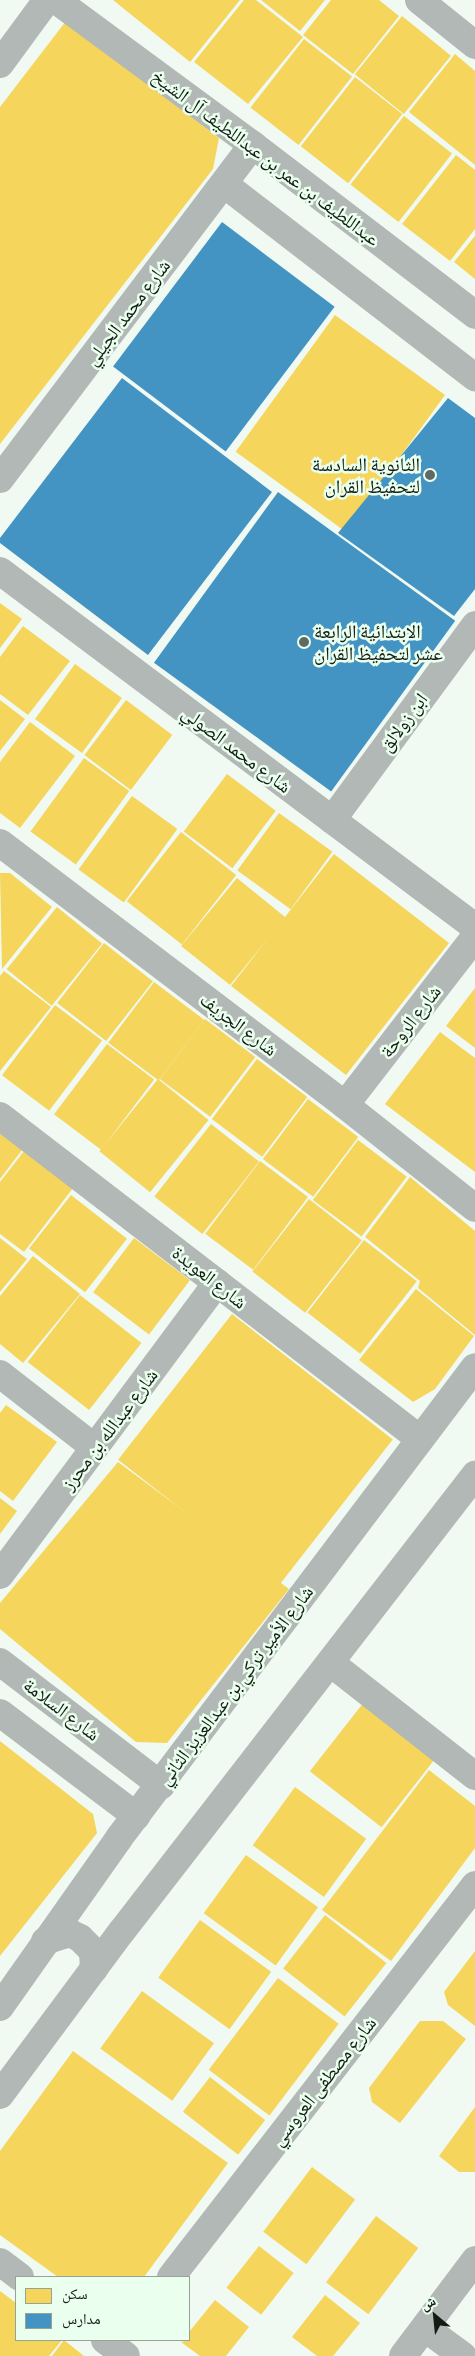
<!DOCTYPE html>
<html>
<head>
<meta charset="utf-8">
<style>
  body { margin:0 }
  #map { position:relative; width:475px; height:2356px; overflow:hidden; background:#f0faf2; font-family:Commissioner,"Noto Naskh Arabic",sans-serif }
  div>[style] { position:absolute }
  .homes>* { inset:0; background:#f6d55c; transform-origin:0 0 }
  .schools>* { inset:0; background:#4393c3; transform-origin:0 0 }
  .minor>* { height:28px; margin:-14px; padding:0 14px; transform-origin:14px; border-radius:14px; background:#b1b8b5 }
  .dots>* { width:14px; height:14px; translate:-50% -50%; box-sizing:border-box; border:2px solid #ebffee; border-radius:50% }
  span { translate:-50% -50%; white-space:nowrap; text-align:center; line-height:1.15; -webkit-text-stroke:5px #ebffee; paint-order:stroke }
  .street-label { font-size:19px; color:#121b14 }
  .poi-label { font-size:19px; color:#121b14 }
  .right { translate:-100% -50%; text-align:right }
  .left { translate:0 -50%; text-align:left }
  .legend { position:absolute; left:15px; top:2276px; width:175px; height:65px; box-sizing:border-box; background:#ebffee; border:1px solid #94a497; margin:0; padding:6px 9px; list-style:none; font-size:15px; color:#121b14 }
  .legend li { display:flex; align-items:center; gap:10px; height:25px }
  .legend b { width:25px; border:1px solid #94a497 }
  .north { position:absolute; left:410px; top:2291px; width:50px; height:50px; -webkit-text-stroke:4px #ebffee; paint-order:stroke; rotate:332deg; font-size:14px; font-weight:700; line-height:20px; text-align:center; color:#121b14 }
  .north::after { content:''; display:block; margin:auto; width:18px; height:22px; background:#121b14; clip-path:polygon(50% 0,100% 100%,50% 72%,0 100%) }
</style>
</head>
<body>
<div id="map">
  <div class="homes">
    <i style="clip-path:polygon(113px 0,240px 0,190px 62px)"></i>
    <i style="clip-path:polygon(244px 0,256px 0,303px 37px,248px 104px,194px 62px)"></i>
    <i style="clip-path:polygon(261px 0,325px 0,300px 31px)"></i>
    <i style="clip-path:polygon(331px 0,379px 0,399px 16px,353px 74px,303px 35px)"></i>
    <i style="left:402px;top:16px;width:63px;height:75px;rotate:39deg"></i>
    <i style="clip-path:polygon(66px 21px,219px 138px,213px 169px,0 444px,0 107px)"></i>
    <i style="left:304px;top:39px;width:61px;height:87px;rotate:38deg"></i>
    <i style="clip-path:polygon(455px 54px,475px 71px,475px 165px,409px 112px)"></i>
    <i style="left:355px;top:77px;width:60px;height:88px;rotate:38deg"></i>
    <i style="left:404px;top:116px;width:61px;height:87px;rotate:38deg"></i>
    <i style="clip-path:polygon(456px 155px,475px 170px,475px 229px,450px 261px,402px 224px)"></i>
    <i style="clip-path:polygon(475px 236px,475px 279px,454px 262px)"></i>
    <i style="left:335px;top:315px;width:136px;height:169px;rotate:36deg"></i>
    <i style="clip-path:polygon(0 603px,22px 619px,0 648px)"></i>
    <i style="clip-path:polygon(23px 626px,70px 661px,28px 715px,0 694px,0 657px)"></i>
    <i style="left:75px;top:664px;width:58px;height:68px;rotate:36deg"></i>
    <i style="clip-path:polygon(0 700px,25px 719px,0 751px)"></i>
    <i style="left:126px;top:700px;width:58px;height:69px;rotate:37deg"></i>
    <i style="clip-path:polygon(30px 722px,75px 756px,20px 828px,0 813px,0 762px)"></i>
    <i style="left:84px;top:758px;width:56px;height:91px;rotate:36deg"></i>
    <i style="left:227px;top:774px;width:61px;height:72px;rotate:37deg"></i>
    <i style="left:132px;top:796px;width:56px;height:91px;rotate:36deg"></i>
    <i style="left:279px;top:813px;width:66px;height:71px;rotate:36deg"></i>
    <i style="left:181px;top:832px;width:70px;height:88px;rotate:38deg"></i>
    <i style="clip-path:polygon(334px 854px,449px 943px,346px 1075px,231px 986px,269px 937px,230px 985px,181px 946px,237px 878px,285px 917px)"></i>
    <i style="clip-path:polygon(0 873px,10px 873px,52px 907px,2px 969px)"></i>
    <i style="left:57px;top:907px;width:58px;height:80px;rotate:39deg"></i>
    <i style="left:104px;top:943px;width:62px;height:76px;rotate:38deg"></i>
    <i style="clip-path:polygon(4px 971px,51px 1007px,0 1071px,0 976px)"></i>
    <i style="left:154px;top:982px;width:63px;height:76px;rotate:37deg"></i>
    <i style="clip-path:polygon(475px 988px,475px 1048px,446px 1026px)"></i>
    <i style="left:55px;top:1005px;width:59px;height:88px;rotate:37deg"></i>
    <i style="left:205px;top:1019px;width:63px;height:75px;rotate:37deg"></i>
    <i style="clip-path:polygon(440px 1032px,475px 1058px,475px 1172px,385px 1104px)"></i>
    <i style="left:107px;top:1044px;width:59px;height:88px;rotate:37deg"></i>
    <i style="left:257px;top:1059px;width:63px;height:75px;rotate:37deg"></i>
    <i style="left:158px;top:1079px;width:65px;height:93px;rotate:39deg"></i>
    <i style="left:308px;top:1099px;width:63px;height:75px;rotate:37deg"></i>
    <i style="left:211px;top:1124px;width:61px;height:92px;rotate:38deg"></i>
    <i style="clip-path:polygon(0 1133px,22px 1150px,0 1179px)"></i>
    <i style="left:358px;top:1140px;width:61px;height:75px;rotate:37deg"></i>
    <i style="clip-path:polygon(24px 1151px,73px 1188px,24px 1252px,0 1234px,0 1182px)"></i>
    <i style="left:260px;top:1161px;width:60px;height:91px;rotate:37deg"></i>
    <i style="clip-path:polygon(410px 1177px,475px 1231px,475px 1335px,418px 1288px,420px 1281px,365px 1237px)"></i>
    <i style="left:71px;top:1195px;width:71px;height:68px;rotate:38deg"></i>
    <i style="left:309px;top:1199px;width:67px;height:92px;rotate:38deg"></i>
    <i style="clip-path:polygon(0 1238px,27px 1259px,0 1292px)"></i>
    <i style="left:134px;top:1238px;width:70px;height:68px;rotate:37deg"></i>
    <i style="left:364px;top:1240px;width:67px;height:92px;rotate:38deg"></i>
    <i style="clip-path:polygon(33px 1256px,80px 1294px,23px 1363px,0 1344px,0 1296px)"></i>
    <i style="clip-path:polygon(416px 1289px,474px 1336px,435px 1389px,413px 1402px,359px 1360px)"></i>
    <i style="left:80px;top:1295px;width:78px;height:85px;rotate:38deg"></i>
    <i style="left:232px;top:1314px;width:204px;height:185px;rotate:38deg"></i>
    <i style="clip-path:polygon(6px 1405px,57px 1442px,13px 1501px,0 1491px,0 1413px)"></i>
    <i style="clip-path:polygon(118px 1462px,289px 1589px,167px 1743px,136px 1742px,0 1629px,0 1603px)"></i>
    <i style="clip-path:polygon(0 1498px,17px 1511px,0 1534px)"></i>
    <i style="left:364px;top:1702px;width:91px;height:88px;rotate:38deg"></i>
    <i style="clip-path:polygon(0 1741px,93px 1814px,97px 1833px,0 1956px)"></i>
    <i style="clip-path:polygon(429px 1770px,475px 1806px,475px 1848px,391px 1961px,322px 1910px)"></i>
    <i style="left:295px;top:1787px;width:88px;height:72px;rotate:36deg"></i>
    <i style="left:246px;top:1855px;width:89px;height:72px;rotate:36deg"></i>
    <i style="left:325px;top:1915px;width:78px;height:68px;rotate:38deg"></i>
    <i style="left:200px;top:1920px;width:88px;height:71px;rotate:36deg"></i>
    <i style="clip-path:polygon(475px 1951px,475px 2026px,448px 2005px,444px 1992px)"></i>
    <i style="left:278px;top:1978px;width:76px;height:115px;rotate:37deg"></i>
    <i style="left:142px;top:1991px;width:89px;height:71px;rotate:36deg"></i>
    <i style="clip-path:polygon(420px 2021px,443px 2021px,466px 2039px,400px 2123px,372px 2102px,369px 2088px)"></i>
    <i style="clip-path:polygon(73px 2051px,228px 2163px,144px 2277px,58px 2277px,0 2235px,0 2151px)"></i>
    <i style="left:210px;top:2077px;width:70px;height:44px;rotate:38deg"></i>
    <i style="clip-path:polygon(475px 2107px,475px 2172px,459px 2172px,439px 2156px)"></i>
    <i style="left:312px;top:2167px;width:54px;height:81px;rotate:37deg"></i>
    <i style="left:376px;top:2216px;width:53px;height:83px;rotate:37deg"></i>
    <i style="left:259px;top:2246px;width:44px;height:53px;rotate:38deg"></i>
    <i style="clip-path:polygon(0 2291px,16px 2303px,16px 2340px,62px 2340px,49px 2356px,0 2356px)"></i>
    <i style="clip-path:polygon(325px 2295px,360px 2323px,333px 2356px,317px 2356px,292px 2337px)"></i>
    <i style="clip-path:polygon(215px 2300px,249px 2327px,226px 2356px,200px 2356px,181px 2342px,189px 2340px,189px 2332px)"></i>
    <i style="clip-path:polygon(64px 2340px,84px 2356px,52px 2356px)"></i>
  </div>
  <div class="schools">
    <i style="left:222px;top:222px;width:141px;height:181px;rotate:37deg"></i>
    <i style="clip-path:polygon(122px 378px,272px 492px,148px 655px,0 543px,0 538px)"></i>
    <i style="clip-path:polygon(448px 398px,475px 418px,475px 589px,454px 616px,338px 533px)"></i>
    <i style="left:278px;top:492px;width:219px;height:211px;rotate:36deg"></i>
  </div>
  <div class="minor">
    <i style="left:56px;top:0;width:245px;rotate:36.4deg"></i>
    <i style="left:253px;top:145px;width:280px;rotate:37.4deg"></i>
    <i style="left:419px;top:0;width:72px;rotate:38.8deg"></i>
    <i style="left:0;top:64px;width:79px;rotate:-53.7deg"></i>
    <i style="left:224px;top:184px;width:317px;rotate:37.6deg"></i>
    <i style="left:0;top:479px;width:419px;rotate:-52.9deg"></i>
    <i style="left:0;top:571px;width:594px;rotate:36.85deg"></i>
    <i style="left:332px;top:820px;width:242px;rotate:-53.7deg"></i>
    <i style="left:0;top:843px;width:433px;rotate:37.2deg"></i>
    <i style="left:345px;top:1105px;width:166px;rotate:38.4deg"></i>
    <i style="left:345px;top:1105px;width:212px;rotate:-52.3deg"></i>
    <i style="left:0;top:1116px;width:530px;rotate:37.56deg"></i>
    <i style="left:0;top:1374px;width:120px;rotate:37.9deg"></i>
    <i style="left:0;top:1575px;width:364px;rotate:-53.4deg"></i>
    <i style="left:0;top:1662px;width:203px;rotate:37.4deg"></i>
    <i style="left:332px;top:1664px;width:182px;rotate:38.1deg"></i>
    <i style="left:0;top:1713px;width:171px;rotate:37.1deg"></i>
    <i style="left:45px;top:1941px;width:26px;rotate:-18deg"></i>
    <i style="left:70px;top:1933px;width:11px;rotate:27deg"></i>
    <i style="left:80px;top:1938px;width:18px;rotate:45deg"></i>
    <i style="left:93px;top:1951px;width:18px;rotate:87deg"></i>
    <i style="left:0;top:2007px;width:207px;rotate:-54.8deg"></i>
    <i style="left:119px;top:1838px;width:590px;rotate:-52.92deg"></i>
    <i style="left:0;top:2095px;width:204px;rotate:-53.4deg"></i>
    <i style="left:122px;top:1931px;width:577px;rotate:-52.26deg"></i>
    <i style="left:0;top:2262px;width:25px;rotate:37deg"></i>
    <i style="left:171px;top:2277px;width:496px;rotate:-52.2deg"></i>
    <i style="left:425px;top:2328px;width:47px;rotate:36.4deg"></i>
    <i style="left:105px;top:2340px;width:26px;rotate:37deg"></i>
    <i style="left:403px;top:2356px;width:120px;rotate:-53.1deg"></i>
  </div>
  <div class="dots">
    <i style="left:430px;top:475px;background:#606962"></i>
    <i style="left:304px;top:642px;background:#606962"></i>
  </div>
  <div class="street-label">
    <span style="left:266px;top:157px;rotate:37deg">عبداللطيف بن عمر بن عبداللطيف آل الشيخ</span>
    <span style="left:127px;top:312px;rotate:-53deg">شارع محمد الجيلي</span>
    <span style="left:403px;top:722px;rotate:-54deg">ابن زولالق</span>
    <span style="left:237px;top:749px;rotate:37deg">شارع محمد الصولي</span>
    <span style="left:410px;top:1021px;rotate:-52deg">شارع الروحة</span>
    <span style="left:239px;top:1024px;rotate:37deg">شارع الجريف</span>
    <span style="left:210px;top:1277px;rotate:38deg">شارع العويدة</span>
    <span style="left:109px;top:1429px;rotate:-53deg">شارع عبدالله بن محرز</span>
    <span style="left:235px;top:1685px;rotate:-53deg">شارع الأمير تركي بن عبدالعزيز الثاني</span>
    <span style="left:62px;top:1709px;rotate:37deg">شارع السلامة</span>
    <span style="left:323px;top:2081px;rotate:-52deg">شارع مصطفى العروسي</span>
  </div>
  <div class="poi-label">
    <span class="right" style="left:420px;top:475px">الثانوية السادسة<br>لتحفيظ القران</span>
    <span class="left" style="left:314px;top:642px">الابتدائية الرابعة<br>عشر لتحفيظ القران</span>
  </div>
  <ul class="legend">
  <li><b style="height:14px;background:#f6d55c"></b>سكن</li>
  <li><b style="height:14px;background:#4393c3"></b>مدارس</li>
  </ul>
  <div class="north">ش</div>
</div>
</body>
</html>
